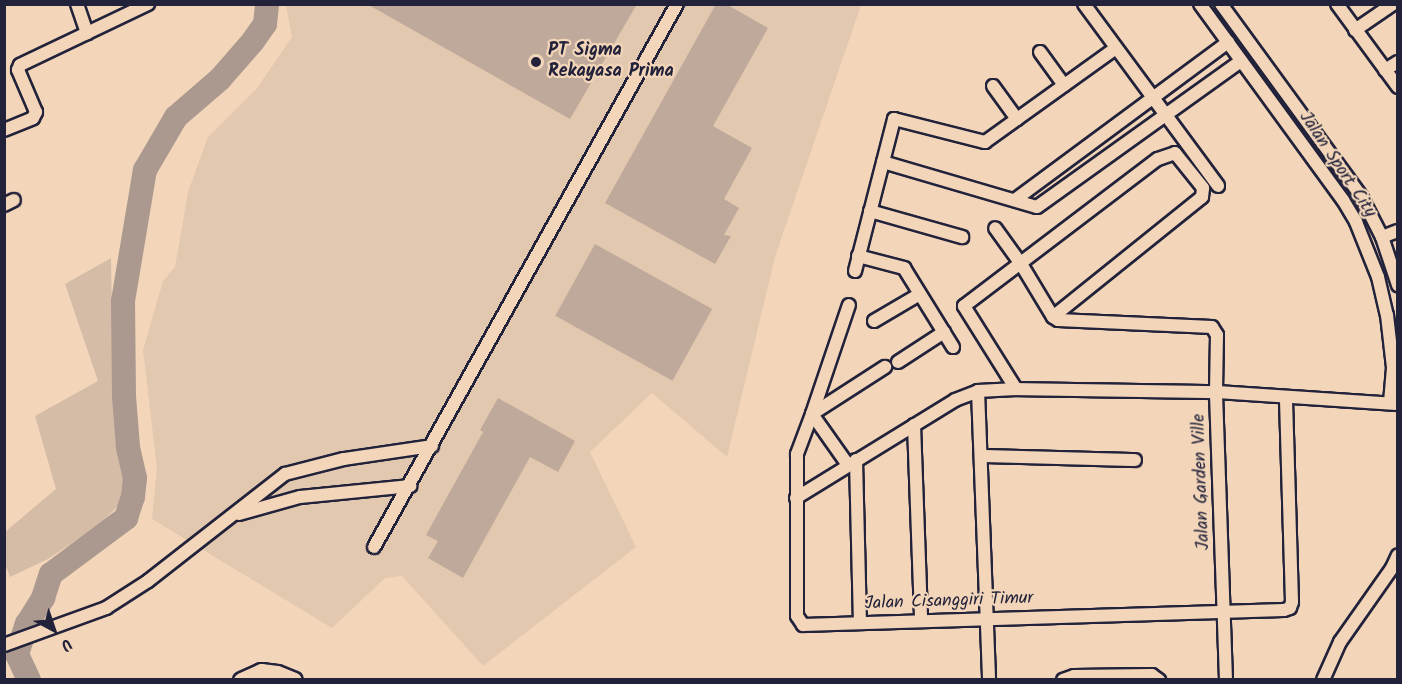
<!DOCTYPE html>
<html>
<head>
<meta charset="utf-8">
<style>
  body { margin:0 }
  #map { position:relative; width:1402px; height:684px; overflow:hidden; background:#f3d6b9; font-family:Kalam,sans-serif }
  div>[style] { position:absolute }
  .built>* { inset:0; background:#e3c8b0 }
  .green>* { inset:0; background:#d5bca7 }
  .river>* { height:24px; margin:-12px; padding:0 12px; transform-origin:12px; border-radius:12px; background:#ab988e }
  .building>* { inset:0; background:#bfa99a; transform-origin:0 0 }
  .roads { filter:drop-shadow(2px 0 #22223b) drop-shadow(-2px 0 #22223b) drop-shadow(0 2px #22223b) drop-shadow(0 -2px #22223b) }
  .minor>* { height:12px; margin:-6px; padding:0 6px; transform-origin:6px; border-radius:6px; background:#f3d6b9 }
  .tertiary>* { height:15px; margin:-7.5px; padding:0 7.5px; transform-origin:7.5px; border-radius:7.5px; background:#f3d6b9 }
  .dots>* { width:16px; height:16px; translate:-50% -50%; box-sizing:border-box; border:3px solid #f3d6b9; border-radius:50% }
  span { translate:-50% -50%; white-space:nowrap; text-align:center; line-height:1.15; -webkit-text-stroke:4.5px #f3d6b9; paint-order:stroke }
  .poi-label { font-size:18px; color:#22223b; font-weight:700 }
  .left { translate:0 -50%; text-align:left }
  .street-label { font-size:18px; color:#22223b }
  .frame { position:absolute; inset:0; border:6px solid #22223b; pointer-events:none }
  .north { position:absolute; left:24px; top:600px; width:60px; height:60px; -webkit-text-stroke:4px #f3d6b9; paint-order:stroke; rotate:140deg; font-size:16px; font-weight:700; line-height:24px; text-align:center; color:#22223b }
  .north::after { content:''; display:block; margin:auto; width:21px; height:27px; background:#22223b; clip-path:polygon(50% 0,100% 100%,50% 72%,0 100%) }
</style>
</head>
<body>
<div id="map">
  <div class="built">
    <i style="clip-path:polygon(286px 5px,861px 5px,775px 257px,727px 457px,652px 393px,590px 452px,636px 547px,483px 666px,402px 576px,385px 578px,332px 628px,152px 519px,157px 468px,143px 350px,163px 281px,175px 267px,188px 192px,208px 137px,257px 88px,292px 37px)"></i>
  </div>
  <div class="green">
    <i style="clip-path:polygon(111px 258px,113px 374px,124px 457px,123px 501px,99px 525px,48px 559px,10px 577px,5px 564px,5px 532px,56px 489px,35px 416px,98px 381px,65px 284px)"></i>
  </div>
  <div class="river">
    <i style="left:29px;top:680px;width:29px;rotate:-115deg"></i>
    <i style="left:17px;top:654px;width:32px;rotate:-72deg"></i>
    <i style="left:27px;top:624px;width:31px;rotate:-58deg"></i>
    <i style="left:43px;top:598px;width:25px;rotate:-72deg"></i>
    <i style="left:51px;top:574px;width:94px;rotate:-36.7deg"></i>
    <i style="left:126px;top:518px;width:22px;rotate:-72deg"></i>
    <i style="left:133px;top:497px;width:19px;rotate:-84deg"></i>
    <i style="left:135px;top:478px;width:32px;rotate:-103deg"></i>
    <i style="left:128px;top:447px;width:51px;rotate:-94.5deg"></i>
    <i style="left:124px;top:396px;width:95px;rotate:-90.6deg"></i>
    <i style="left:123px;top:301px;width:133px;rotate:-80.5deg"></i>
    <i style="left:145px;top:170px;width:61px;rotate:-59.7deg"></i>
    <i style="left:176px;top:117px;width:58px;rotate:-40.8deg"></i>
    <i style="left:220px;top:79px;width:50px;rotate:-49deg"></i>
    <i style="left:253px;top:41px;width:21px;rotate:-55deg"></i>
    <i style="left:265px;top:24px;width:20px;rotate:-84deg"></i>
  </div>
  <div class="building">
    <i style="clip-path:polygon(367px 4px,637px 4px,570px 119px)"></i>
    <i style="clip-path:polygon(716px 4px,726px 4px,768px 28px,713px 126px,752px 148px,724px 199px,739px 208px,724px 235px,731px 236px,715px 264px,605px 203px)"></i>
    <i style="left:595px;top:244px;width:134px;height:82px;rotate:29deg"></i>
    <i style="clip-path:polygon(498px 398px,575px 441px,558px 472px,530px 457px,463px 578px,428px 558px,438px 541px,426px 535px,483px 432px,480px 430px)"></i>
  </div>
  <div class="roads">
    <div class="minor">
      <i style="left:77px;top:4px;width:31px;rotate:71deg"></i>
      <i style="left:1084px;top:4px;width:226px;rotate:53.6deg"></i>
      <i style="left:1200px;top:4px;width:243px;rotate:53.9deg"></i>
      <i style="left:1343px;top:200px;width:26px;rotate:59deg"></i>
      <i style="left:1356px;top:222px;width:59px;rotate:68.2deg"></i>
      <i style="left:1378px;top:277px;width:39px;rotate:77deg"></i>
      <i style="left:1387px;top:315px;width:53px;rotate:83.5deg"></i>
      <i style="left:1393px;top:368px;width:35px;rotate:95deg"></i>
      <i style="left:1221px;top:4px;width:238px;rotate:53.9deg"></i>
      <i style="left:1361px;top:196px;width:46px;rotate:62.9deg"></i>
      <i style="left:1382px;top:237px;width:51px;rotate:71.6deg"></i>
      <i style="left:1337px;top:4px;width:103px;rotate:53.7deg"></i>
      <i style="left:1355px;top:30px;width:46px;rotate:-34.4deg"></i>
      <i style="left:1040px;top:52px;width:41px;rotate:54deg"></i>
      <i style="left:1385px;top:70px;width:15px;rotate:-32deg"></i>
      <i style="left:993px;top:86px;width:41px;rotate:54deg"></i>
      <i style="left:4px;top:130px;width:31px;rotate:-22deg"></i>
      <i style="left:33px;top:118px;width:7px;rotate:-63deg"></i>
      <i style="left:36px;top:112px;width:46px;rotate:-113.2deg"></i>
      <i style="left:18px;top:70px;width:5px;rotate:-68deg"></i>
      <i style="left:20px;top:65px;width:142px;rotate:-25.5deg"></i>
      <i style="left:883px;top:162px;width:160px;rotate:16.3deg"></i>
      <i style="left:1037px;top:207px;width:251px;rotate:-35.6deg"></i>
      <i style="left:1016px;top:199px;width:264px;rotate:-36.5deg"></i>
      <i style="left:4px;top:205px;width:11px;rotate:-27deg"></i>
      <i style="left:870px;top:211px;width:96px;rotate:15.8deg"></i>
      <i style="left:1382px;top:237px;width:17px;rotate:-21deg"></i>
      <i style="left:858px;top:256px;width:48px;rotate:14.6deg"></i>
      <i style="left:904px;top:268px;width:93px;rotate:58.2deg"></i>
      <i style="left:855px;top:271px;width:157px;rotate:-75.6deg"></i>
      <i style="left:894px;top:119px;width:94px;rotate:14.2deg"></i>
      <i style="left:985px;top:142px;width:161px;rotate:-35.7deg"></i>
      <i style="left:874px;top:321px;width:53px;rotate:-30.4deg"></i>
      <i style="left:898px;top:362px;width:55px;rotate:-33.1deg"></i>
      <i style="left:1016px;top:389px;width:98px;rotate:-122.1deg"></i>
      <i style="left:964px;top:306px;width:243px;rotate:-37.2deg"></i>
      <i style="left:1158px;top:159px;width:18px;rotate:-19deg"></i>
      <i style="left:1175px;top:153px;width:45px;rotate:51.3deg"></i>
      <i style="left:1203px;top:188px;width:9px;rotate:96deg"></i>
      <i style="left:1202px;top:197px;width:191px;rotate:141.2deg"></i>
      <i style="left:978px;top:391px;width:289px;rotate:87.8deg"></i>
      <i style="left:812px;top:414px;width:115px;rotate:-71.3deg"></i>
      <i style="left:812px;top:414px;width:87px;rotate:-32.8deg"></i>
      <i style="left:914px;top:425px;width:194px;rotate:87.9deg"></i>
      <i style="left:981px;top:456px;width:154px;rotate:1.5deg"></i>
      <i style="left:856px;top:460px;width:162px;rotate:88.6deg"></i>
      <i style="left:848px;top:465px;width:62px;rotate:-125.2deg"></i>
      <i style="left:812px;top:414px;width:43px;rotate:110.6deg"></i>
      <i style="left:797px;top:454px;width:162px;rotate:90deg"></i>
      <i style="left:797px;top:616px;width:11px;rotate:56deg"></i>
      <i style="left:803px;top:625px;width:481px;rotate:-1.8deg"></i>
      <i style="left:1284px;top:610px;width:6px;rotate:-18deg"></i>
      <i style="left:1290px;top:608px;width:6px;rotate:-72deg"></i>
      <i style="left:1292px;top:602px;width:205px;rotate:-91.7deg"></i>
      <i style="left:796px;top:498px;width:187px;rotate:-31.6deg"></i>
      <i style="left:955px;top:400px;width:25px;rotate:-21deg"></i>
      <i style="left:978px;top:391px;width:38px;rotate:-3deg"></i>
      <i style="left:1016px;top:389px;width:200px;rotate:0.9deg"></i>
      <i style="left:1216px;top:392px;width:57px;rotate:-89deg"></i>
      <i style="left:1217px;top:335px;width:9px;rotate:-122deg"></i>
      <i style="left:1212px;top:327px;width:154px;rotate:-177.4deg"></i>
      <i style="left:1058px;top:320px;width:6px;rotate:-149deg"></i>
      <i style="left:1053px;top:317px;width:62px;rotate:-121.1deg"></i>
      <i style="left:1021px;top:264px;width:44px;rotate:-125.8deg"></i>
      <i style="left:239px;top:514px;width:63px;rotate:-15.6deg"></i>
      <i style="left:300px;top:497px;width:111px;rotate:-5.7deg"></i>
      <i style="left:374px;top:547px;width:622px;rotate:-60.84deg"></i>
      <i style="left:4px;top:645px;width:109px;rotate:-19.9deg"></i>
      <i style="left:106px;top:608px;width:50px;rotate:-32.7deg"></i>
      <i style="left:148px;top:581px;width:174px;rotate:-38deg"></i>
      <i style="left:285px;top:474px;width:61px;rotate:-14.3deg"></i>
      <i style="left:344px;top:459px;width:89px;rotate:-8.4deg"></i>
      <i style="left:1063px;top:680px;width:12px;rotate:-20deg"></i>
      <i style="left:1074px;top:676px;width:78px;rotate:-0.7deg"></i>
      <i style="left:1152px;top:675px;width:9px;rotate:36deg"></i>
      <i style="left:1226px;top:680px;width:288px;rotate:-92deg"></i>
      <i style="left:1216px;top:392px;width:182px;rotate:3.8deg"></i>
      <i style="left:1323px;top:680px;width:42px;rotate:-65.9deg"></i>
      <i style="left:1340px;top:642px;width:90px;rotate:-54.9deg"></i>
      <i style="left:1392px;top:568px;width:14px;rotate:-65deg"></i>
    </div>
    <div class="tertiary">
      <i style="left:241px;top:680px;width:22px;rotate:-24deg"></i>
      <i style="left:261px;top:671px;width:16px;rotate:7deg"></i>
      <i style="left:277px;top:673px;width:18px;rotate:22deg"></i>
    </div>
  </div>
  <div class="dots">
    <i style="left:536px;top:62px;background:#22223b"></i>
  </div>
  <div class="poi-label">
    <span class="left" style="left:548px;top:62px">PT Sigma<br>Rekayasa Prima</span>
  </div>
  <div class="street-label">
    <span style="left:1337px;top:165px;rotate:56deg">Jalan Sport City</span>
    <span style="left:1202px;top:482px;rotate:-92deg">Jalan Garden Ville</span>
    <span style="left:949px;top:602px;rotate:-2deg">Jalan Cisanggiri Timur</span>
  </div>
  <div class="frame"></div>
  <div class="north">U</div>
</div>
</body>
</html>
